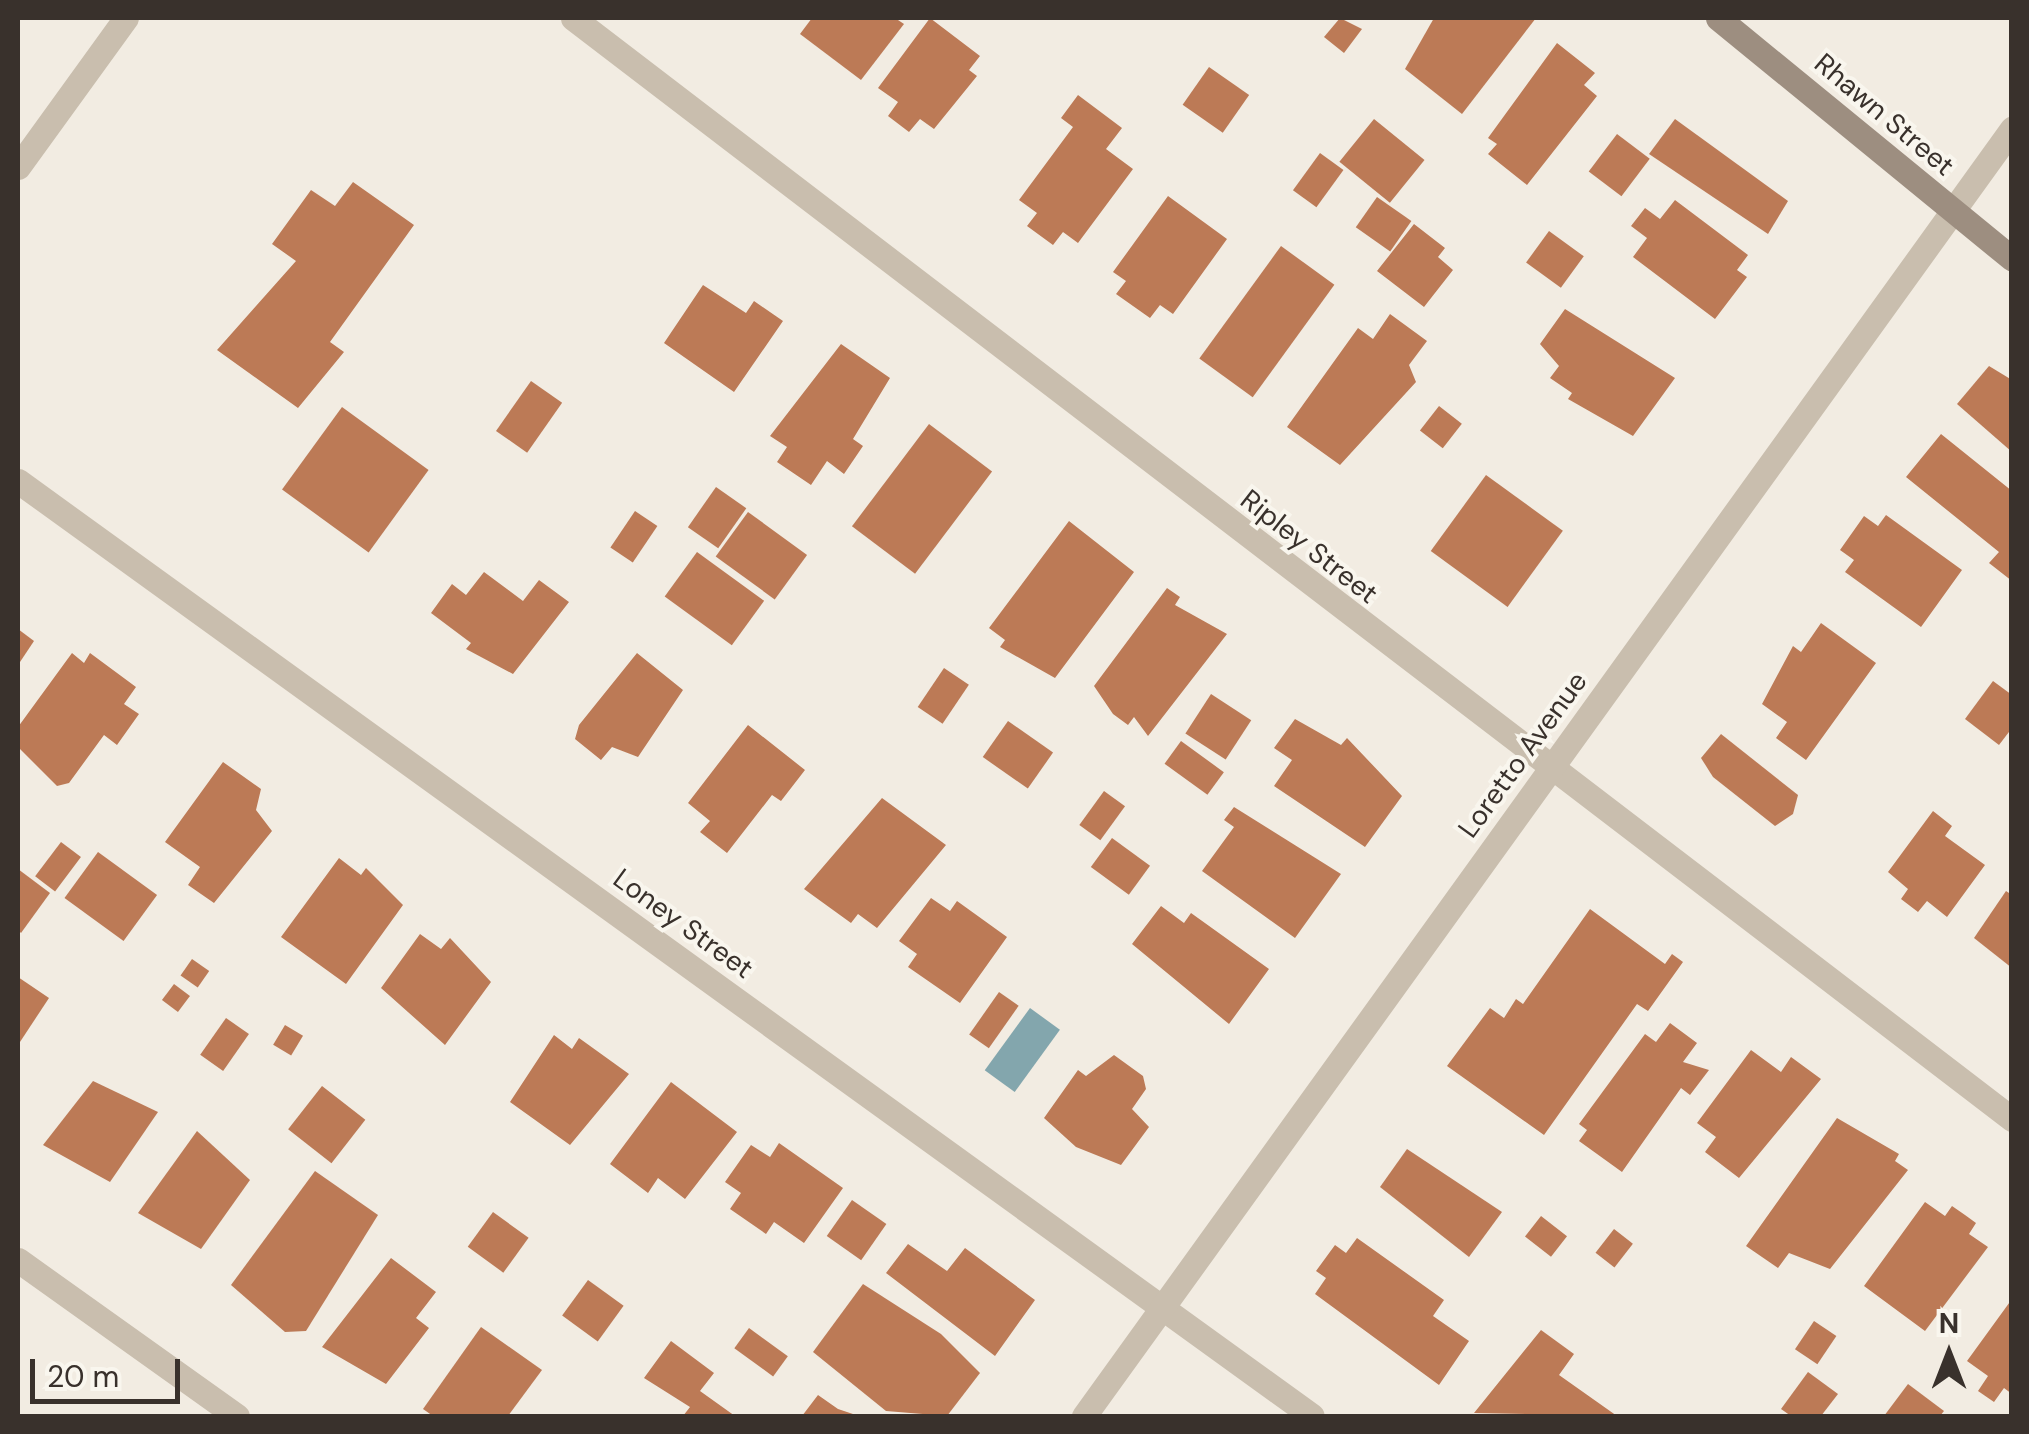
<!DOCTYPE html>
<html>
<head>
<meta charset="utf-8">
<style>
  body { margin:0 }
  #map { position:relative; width:2029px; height:1434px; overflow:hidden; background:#f2ece2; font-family:"DM Sans",sans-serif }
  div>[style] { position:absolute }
  .water>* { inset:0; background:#83a6ad; transform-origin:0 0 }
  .building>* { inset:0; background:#bc7a56; transform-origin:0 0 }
  .street>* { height:25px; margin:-12.5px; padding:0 12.5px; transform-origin:12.5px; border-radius:12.5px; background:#c9beae }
  .secondary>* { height:25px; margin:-12.5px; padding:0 12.5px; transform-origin:12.5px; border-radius:12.5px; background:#9d8e80 }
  span { translate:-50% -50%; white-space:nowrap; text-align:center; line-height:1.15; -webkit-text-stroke:8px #f9f6ee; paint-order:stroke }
  .street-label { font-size:28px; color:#39312c }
  .frame { position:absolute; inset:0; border:20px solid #39312c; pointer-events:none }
  .north { position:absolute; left:1899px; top:1304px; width:100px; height:100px; -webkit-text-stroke:8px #f9f6ee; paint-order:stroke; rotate:0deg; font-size:28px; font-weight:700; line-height:40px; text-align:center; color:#39312c }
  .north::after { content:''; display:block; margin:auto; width:35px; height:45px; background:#39312c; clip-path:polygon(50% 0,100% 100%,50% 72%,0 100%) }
  .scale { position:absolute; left:30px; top:1359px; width:150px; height:45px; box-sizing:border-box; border:5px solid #39312c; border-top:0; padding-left:12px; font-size:30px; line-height:35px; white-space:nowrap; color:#39312c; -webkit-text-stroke:8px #f9f6ee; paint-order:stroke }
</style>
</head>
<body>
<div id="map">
  <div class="water">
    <i style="left:1030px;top:1008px;width:37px;height:77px;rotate:36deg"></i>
  </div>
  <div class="building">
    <i style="clip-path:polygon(812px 18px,895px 18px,904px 24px,861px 80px,800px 34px)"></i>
    <i style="clip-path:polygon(930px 18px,980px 56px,969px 70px,977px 76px,934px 129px,920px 119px,909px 132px,888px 116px,898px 102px,878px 88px)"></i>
    <i style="clip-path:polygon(1340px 18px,1362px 29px,1344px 53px,1324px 37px)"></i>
    <i style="clip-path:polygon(1434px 18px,1536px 18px,1462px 114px,1405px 69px)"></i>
    <i style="clip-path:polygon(1557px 43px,1595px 73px,1584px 85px,1597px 96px,1527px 185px,1488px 154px,1497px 144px,1488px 138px)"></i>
    <i style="left:1209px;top:67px;width:49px;height:46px;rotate:35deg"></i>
    <i style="clip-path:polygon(1078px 95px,1122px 128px,1106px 149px,1133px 169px,1078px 243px,1063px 232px,1053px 245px,1027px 226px,1037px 213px,1019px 200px,1073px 127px,1061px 118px)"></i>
    <i style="left:1374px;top:119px;width:65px;height:55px;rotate:39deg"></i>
    <i style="clip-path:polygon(1675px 119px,1788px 201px,1768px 234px,1649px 154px)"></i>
    <i style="left:1617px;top:134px;width:41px;height:47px;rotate:37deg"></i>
    <i style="left:1320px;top:153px;width:29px;height:46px;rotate:36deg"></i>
    <i style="clip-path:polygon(353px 182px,414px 225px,330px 342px,344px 352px,298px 408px,217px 350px,296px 261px,272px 244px,311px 190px,335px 206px)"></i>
    <i style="clip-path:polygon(1168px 196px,1227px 239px,1173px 314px,1160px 305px,1150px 318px,1116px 294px,1126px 281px,1113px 272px)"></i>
    <i style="left:1377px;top:197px;width:42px;height:37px;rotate:35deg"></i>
    <i style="clip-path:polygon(1675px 200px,1748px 255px,1737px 270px,1747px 277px,1715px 319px,1633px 257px,1647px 238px,1631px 226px,1645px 208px,1660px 219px)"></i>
    <i style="clip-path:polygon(1414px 224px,1445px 248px,1438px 257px,1453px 270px,1424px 307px,1377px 271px)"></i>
    <i style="left:1549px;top:231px;width:43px;height:39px;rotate:36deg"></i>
    <i style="left:1281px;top:246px;width:66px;height:139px;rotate:36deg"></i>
    <i style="clip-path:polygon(703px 285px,746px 313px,754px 301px,783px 321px,734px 392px,664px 343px)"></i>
    <i style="clip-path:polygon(1565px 309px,1675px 378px,1633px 436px,1568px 399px,1572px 393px,1550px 378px,1559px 366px,1540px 344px)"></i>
    <i style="clip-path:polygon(1390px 314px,1427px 341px,1409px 365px,1416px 382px,1340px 465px,1287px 427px,1358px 328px,1373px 339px)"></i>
    <i style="clip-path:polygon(841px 344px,890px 378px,853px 439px,863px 446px,844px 474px,827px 461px,811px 485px,777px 462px,787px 447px,770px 436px)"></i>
    <i style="clip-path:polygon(1989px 366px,2012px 380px,2012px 452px,1957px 404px)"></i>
    <i style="left:531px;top:381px;width:38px;height:61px;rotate:35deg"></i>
    <i style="left:1439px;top:406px;width:29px;height:31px;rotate:38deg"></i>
    <i style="left:342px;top:407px;width:107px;height:102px;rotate:36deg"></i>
    <i style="left:929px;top:424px;width:79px;height:128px;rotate:37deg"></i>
    <i style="clip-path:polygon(1941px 434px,2012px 491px,2012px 581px,1989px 563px,1999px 552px,1906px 477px)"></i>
    <i style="left:1486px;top:475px;width:95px;height:94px;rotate:36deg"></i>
    <i style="left:716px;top:487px;width:37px;height:49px;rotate:35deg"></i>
    <i style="left:635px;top:511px;width:27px;height:44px;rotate:34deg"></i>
    <i style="left:748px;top:512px;width:73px;height:55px;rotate:36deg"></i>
    <i style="clip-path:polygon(1886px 515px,1962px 570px,1921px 627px,1845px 572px,1854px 560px,1840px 550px,1864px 516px,1878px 526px)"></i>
    <i style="clip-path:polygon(1069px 521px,1134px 572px,1055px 678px,1000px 647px,1005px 640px,989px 628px)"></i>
    <i style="left:697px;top:552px;width:83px;height:55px;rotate:36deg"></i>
    <i style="clip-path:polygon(484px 572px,523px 601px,539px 580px,569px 602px,513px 674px,466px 649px,471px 643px,431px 613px,452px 584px,466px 595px)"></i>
    <i style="clip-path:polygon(1167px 588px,1180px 597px,1175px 605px,1227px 634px,1148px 736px,1134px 717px,1128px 725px,1113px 714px,1094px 686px)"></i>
    <i style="clip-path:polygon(1821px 623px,1876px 663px,1806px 760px,1776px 738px,1787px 722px,1762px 704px,1793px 646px,1801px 652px)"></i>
    <i style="clip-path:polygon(18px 629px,34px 641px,18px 665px)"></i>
    <i style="clip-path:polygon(72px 653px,84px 663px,90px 653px,136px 687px,124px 704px,139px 714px,117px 745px,104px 735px,69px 783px,57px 786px,18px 747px,18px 727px)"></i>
    <i style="clip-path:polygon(637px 653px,683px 690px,638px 757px,612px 747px,601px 760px,575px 739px,579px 725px)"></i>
    <i style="left:944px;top:668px;width:30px;height:47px;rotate:34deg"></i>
    <i style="clip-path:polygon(1993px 681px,2012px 695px,2012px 728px,1999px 745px,1965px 719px)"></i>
    <i style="left:1211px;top:694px;width:48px;height:47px;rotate:33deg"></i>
    <i style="clip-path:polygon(1295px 719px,1341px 745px,1347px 738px,1402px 796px,1365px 847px,1274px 786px,1292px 760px,1274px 748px)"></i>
    <i style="left:1008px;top:721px;width:55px;height:44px;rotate:35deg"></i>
    <i style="clip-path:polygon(748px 725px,805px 770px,781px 801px,772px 795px,727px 853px,700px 832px,710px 821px,688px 803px)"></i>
    <i style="clip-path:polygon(1721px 734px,1798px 795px,1793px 814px,1775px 826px,1713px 777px,1701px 758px)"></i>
    <i style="left:1181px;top:741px;width:53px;height:28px;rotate:36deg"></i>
    <i style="clip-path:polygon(223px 762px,261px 789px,256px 810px,272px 831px,214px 903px,188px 885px,200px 867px,165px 842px)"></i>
    <i style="left:1104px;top:791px;width:26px;height:42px;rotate:36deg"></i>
    <i style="clip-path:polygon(882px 798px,946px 845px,877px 928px,858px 914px,851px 923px,804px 889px)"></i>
    <i style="clip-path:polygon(1234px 807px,1341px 874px,1295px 938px,1202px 871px,1234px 827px,1224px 820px)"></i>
    <i style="clip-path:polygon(1933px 811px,1952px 826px,1945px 836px,1985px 865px,1947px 917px,1927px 901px,1918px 912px,1901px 899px,1908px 889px,1888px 872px)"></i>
    <i style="left:1112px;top:838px;width:47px;height:36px;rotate:36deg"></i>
    <i style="left:61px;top:842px;width:25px;height:43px;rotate:37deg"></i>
    <i style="left:98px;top:852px;width:73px;height:57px;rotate:36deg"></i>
    <i style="clip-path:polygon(339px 858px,361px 875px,366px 868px,403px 905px,346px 984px,281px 937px)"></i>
    <i style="clip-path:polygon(18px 869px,50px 893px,21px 933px,18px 930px)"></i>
    <i style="clip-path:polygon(2006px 891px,2012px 895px,2012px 968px,1974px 938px)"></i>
    <i style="clip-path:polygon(931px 898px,950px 911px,957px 901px,1007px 937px,960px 1003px,908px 967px,917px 954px,899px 941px)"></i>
    <i style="clip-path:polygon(1161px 906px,1184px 923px,1191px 913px,1269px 969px,1229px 1024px,1132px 944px)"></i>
    <i style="clip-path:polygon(1590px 909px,1665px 964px,1672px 954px,1683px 962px,1648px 1011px,1637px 1004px,1544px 1135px,1447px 1066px,1490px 1008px,1504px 1018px,1516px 999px,1523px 1004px)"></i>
    <i style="clip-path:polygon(420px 934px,441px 949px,450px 938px,491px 982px,445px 1045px,381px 988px)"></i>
    <i style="left:192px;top:959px;width:21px;height:20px;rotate:35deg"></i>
    <i style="clip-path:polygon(18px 977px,49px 998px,18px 1045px)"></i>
    <i style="left:174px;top:984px;width:20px;height:20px;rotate:37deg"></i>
    <i style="left:999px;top:992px;width:24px;height:52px;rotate:35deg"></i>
    <i style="left:226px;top:1018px;width:28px;height:45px;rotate:35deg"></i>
    <i style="clip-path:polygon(1670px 1023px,1697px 1043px,1683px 1062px,1709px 1070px,1690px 1095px,1681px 1088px,1622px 1172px,1579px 1141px,1587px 1130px,1579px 1124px,1645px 1034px,1656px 1042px)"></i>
    <i style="left:285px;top:1025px;width:21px;height:23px;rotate:31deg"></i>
    <i style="clip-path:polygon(554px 1035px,572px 1049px,579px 1038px,629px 1074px,570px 1145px,510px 1102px)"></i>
    <i style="clip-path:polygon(1751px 1050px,1781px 1072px,1791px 1057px,1821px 1079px,1739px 1178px,1705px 1152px,1716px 1137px,1697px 1123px)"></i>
    <i style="clip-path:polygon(1114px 1055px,1143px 1076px,1146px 1089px,1132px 1109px,1149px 1127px,1121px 1165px,1076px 1147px,1044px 1118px,1078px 1070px,1086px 1076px)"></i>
    <i style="clip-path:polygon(93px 1081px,158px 1112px,110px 1182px,43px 1145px)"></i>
    <i style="clip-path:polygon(671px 1082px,737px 1132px,685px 1199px,658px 1178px,648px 1193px,610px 1164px)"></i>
    <i style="left:322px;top:1086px;width:55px;height:55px;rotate:38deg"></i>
    <i style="clip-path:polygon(1837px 1118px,1899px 1154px,1895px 1161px,1908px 1170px,1830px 1269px,1789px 1253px,1778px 1268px,1746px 1246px)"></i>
    <i style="clip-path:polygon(197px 1131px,250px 1180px,201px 1249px,138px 1213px)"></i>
    <i style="clip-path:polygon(779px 1143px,843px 1188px,804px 1243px,774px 1222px,766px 1234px,730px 1209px,741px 1193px,725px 1182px,751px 1145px,770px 1157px)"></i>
    <i style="clip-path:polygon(1407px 1149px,1502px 1212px,1469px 1257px,1380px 1187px)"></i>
    <i style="clip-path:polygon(315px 1171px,378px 1215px,306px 1331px,285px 1332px,231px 1285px)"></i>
    <i style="left:852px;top:1200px;width:42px;height:44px;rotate:35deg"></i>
    <i style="clip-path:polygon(1925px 1202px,1945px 1216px,1952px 1206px,1965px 1215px,1976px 1223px,1969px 1234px,1988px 1247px,1925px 1331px,1864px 1286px)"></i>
    <i style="left:493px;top:1212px;width:44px;height:43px;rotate:36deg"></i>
    <i style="left:1541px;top:1216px;width:33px;height:26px;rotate:38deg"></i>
    <i style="left:1614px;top:1229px;width:24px;height:30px;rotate:38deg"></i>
    <i style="clip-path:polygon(1357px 1238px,1444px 1300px,1433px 1316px,1469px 1341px,1439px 1385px,1315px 1294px,1326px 1278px,1316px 1271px,1335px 1245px,1346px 1253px)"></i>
    <i style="clip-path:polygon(908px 1244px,947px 1271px,965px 1248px,1035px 1300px,995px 1356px,886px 1273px)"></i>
    <i style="clip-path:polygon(391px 1258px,436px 1292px,416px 1318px,429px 1328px,386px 1384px,322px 1347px)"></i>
    <i style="left:588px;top:1280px;width:44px;height:44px;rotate:36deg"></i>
    <i style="clip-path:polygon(863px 1284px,941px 1334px,980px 1373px,947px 1416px,886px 1411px,813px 1352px)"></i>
    <i style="clip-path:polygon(2012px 1299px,2012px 1394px,2004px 1388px,1994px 1402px,1978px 1391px,1988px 1376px,1967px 1361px)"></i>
    <i style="left:1814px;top:1321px;width:27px;height:34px;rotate:34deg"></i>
    <i style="clip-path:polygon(481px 1327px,542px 1370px,508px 1416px,433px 1416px,423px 1409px)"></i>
    <i style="left:749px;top:1328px;width:48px;height:25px;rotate:36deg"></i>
    <i style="clip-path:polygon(1541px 1330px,1574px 1354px,1559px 1375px,1617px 1416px,1474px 1413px)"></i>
    <i style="clip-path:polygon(671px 1341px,714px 1373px,700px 1391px,735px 1416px,683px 1416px,690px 1407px,644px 1378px)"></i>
    <i style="clip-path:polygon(1808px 1372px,1838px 1394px,1821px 1416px,1791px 1416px,1781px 1409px)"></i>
    <i style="clip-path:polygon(1908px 1384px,1944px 1411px,1940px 1416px,1884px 1416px)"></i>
    <i style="clip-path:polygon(818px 1395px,838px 1409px,859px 1416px,802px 1416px)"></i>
  </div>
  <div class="street">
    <i style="left:573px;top:18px;width:1812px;rotate:37.42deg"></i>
    <i style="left:18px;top:167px;width:184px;rotate:-54.1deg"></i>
    <i style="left:18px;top:481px;width:1596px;rotate:35.85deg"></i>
    <i style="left:18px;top:1260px;width:269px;rotate:35.5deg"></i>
    <i style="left:1084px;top:1416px;width:1587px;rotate:-54.21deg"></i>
  </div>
  <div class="secondary">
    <i style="left:1718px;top:18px;width:380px;rotate:39.3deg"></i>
  </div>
  <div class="street-label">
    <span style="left:1884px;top:115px;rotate:40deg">Rhawn Street</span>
    <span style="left:1309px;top:547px;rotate:38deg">Ripley Street</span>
    <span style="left:1523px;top:755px;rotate:-54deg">Loretto Avenue</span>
    <span style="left:683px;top:924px;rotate:36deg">Loney Street</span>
  </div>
  <div class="frame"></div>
  <div class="north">N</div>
  <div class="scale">20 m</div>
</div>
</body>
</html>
